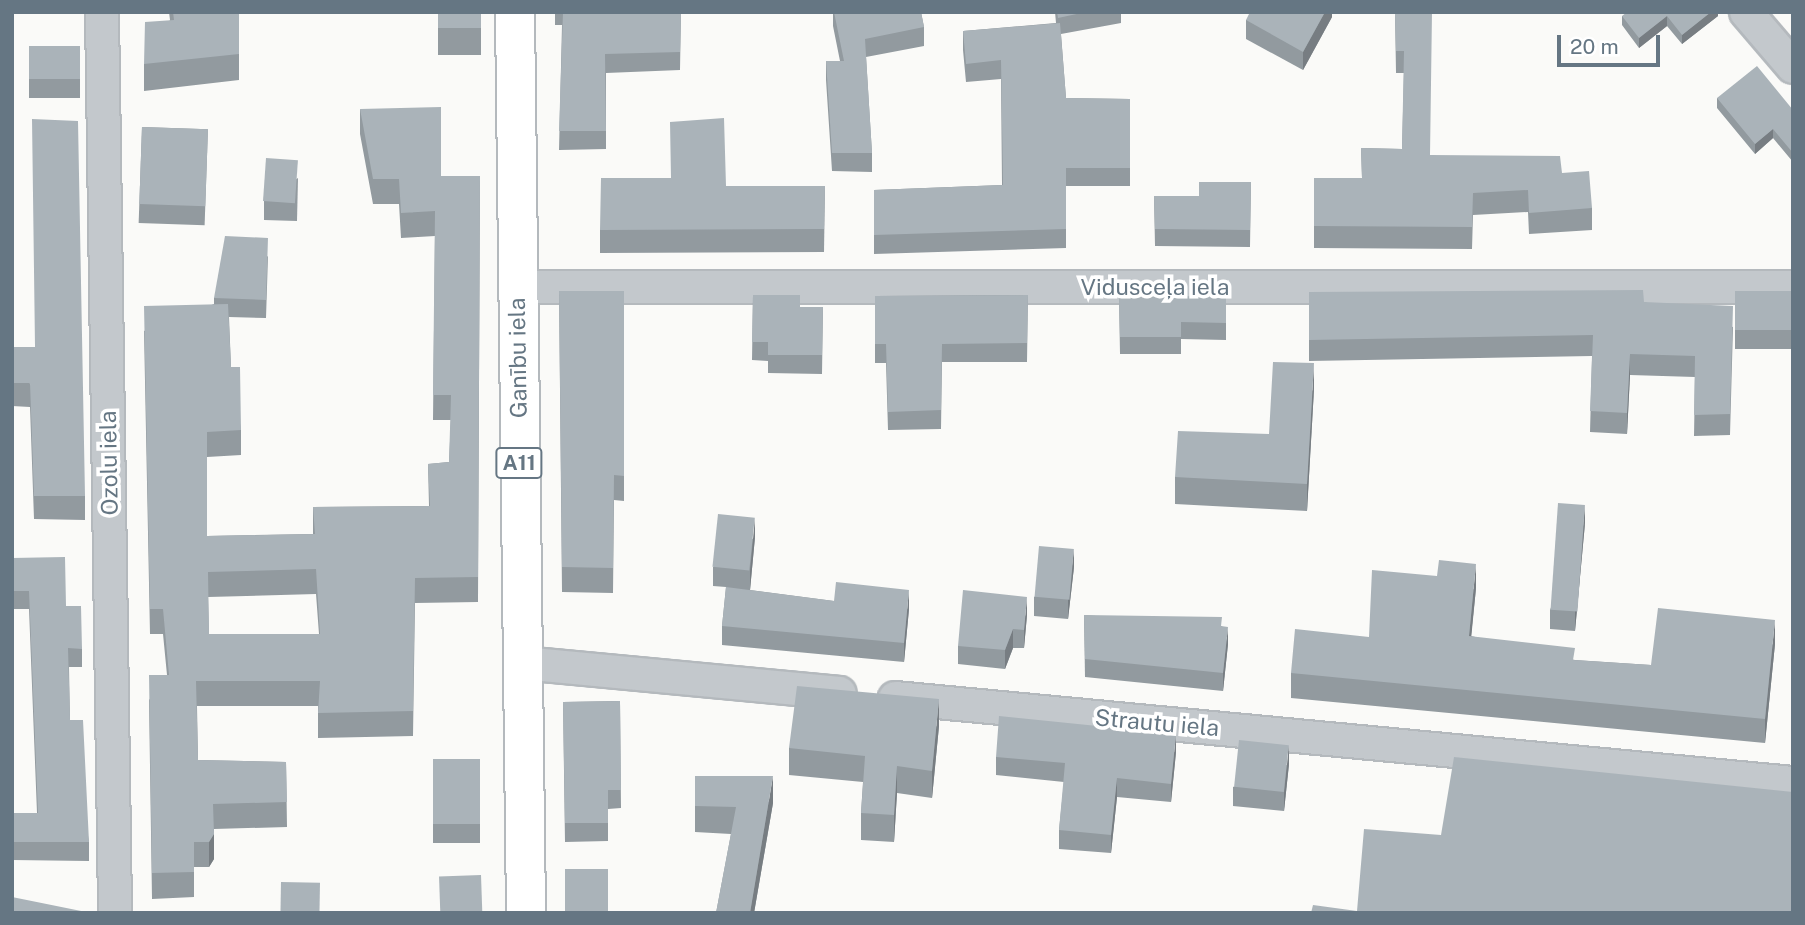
<!DOCTYPE html>
<html>
<head>
<meta charset="utf-8">
<style>
  body { margin:0 }
  #map { position:relative; width:1805px; height:925px; overflow:hidden; background:#fafaf8; font-family:"Public Sans",sans-serif }
  div>[style] { position:absolute }
  .roads { filter:drop-shadow(2px 0 #b4b9bd) drop-shadow(-2px 0 #b4b9bd) drop-shadow(0 2px #b4b9bd) drop-shadow(0 -2px #b4b9bd) }
  .minor>* { height:32px; margin:-16px; padding:0 16px; transform-origin:16px; border-radius:16px; background:#c3c8cc }
  .trunk>* { height:38px; margin:-19px; padding:0 19px; transform-origin:19px; border-radius:19px; background:#fff }
  .wall>* { inset:0; background:#929a9f; transform-origin:0 0 }
  .shaded-wall>* { inset:0; background:#777d82 }
  .building>* { inset:0; background:#aab3b9; transform-origin:0 0 }
  span { translate:-50% -50%; white-space:nowrap; text-align:center; line-height:1.15; -webkit-text-stroke:7px #fff; paint-order:stroke }
  .shield-label span { padding:2px 5px; background:#fff; border:2px solid; border-radius:5px; -webkit-text-stroke-width:0 }
  .shield-label { font-size:21px; color:#657683; font-weight:700 }
  .street-label { font-size:23px; color:#657683 }
  .frame { position:absolute; inset:0; border:14px solid #657683; pointer-events:none }
  .scale { position:absolute; left:1557px; top:35px; width:103px; height:32px; box-sizing:border-box; border:4px solid #657683; border-top:0; padding-left:9px; font-size:21px; line-height:24px; white-space:nowrap; color:#657683; -webkit-text-stroke:5px #fff; paint-order:stroke }
</style>
</head>
<body>
<div id="map">
  <div class="roads">
    <div class="minor">
      <i style="left:102px;top:12px;width:901px;rotate:89.17deg"></i>
      <i style="left:1746px;top:12px;width:72px;rotate:49.5deg"></i>
      <i style="left:517px;top:287px;width:1276px"></i>
      <i style="left:522px;top:663px;width:319px;rotate:5.4deg"></i>
      <i style="left:895px;top:698px;width:902px;rotate:5.41deg"></i>
    </div>
    <div class="trunk">
      <i style="left:515px;top:12px;width:901px;rotate:89.3deg"></i>
    </div>
  </div>
  <div class="wall">
    <i style="clip-path:polygon(169px 12px,239px 12px,239px 80px,144px 91px,144px 64px,170px 20px)"></i>
    <i style="left:438px;top:12px;width:43px;height:43px"></i>
    <i style="clip-path:polygon(555px 12px,681px 12px,680px 70px,606px 73px,606px 149px,559px 150px,562px 25px,555px 25px)"></i>
    <i style="clip-path:polygon(833px 12px,921px 12px,924px 27px,924px 46px,866px 57px,872px 153px,872px 172px,832px 171px,826px 80px,826px 61px,840px 61px,833px 26px)"></i>
    <i style="clip-path:polygon(1055px 12px,1121px 12px,1121px 23px,1061px 34px,1066px 98px,1130px 99px,1130px 186px,1066px 186px,1066px 248px,874px 254px,874px 190px,1002px 185px,1001px 79px,966px 82px,963px 50px,963px 31px,1056px 23px)"></i>
    <i style="clip-path:polygon(1332px 12px,1332px 17px,1303px 70px,1246px 39px,1246px 20px)"></i>
    <i style="clip-path:polygon(1395px 12px,1430px 155px,1562px 173px,1592px 208px,1592px 230px,1529px 234px,1528px 212px,1473px 215px,1472px 249px,1314px 248px,1314px 178px,1362px 178px,1361px 148px,1402px 149px,1404px 73px,1396px 73px)"></i>
    <i style="clip-path:polygon(1718px 12px,1718px 16px,1682px 44px,1667px 26px,1639px 48px,1622px 25px,1622px 16px)"></i>
    <i style="left:80px;top:46px;width:52px;height:51px;rotate:90deg"></i>
    <i style="clip-path:polygon(1717px 98px,1793px 110px,1793px 162px,1773px 138px,1755px 154px,1717px 108px)"></i>
    <i style="clip-path:polygon(evenodd,360px 109px,441px 176px,480px 176px,478px 602px,415px 603px,413px 736px,318px 738px,318px 706px,197px 706px,198px 760px,286px 762px,287px 827px,214px 829px,214px 859px,209px 867px,194px 867px,194px 897px,152px 899px,149px 700px,167px 675px,163px 634px,150px 634px,144px 331px,214px 304px,214px 298px,268px 256px,266px 318px,229px 317px,231px 367px,241px 430px,241px 455px,207px 457px,207px 536px,313px 534px,313px 507px,429px 506px,428px 464px,449px 462px,451px 420px,433px 420px,435px 236px,401px 238px,399px 204px,373px 204px,360px 134px,360px 109px,316px 594px,319px 634px,209px 634px,208px 597px,316px 594px)"></i>
    <i style="left:142px;top:127px;width:66px;height:96px;rotate:2deg"></i>
    <i style="clip-path:polygon(298px 178px,297px 221px,264px 220px,264px 201px)"></i>
    <i style="clip-path:polygon(1251px 182px,1250px 247px,1155px 246px,1154px 196px,1199px 196px)"></i>
    <i style="clip-path:polygon(726px 186px,825px 186px,824px 252px,600px 253px,600px 230px)"></i>
    <i style="clip-path:polygon(559px 291px,624px 291px,624px 501px,614px 500px,613px 593px,562px 592px)"></i>
    <i style="left:1793px;top:291px;width:58px;height:58px;rotate:90deg"></i>
    <i style="clip-path:polygon(1309px 292px,1644px 302px,1733px 327px,1730px 435px,1694px 436px,1695px 377px,1630px 375px,1627px 434px,1590px 432px,1592px 356px,1309px 361px)"></i>
    <i style="clip-path:polygon(753px 295px,800px 307px,823px 307px,822px 374px,768px 373px,768px 361px,752px 360px)"></i>
    <i style="clip-path:polygon(1028px 295px,1027px 362px,942px 362px,941px 429px,888px 430px,886px 363px,875px 363px,875px 296px)"></i>
    <i style="clip-path:polygon(1226px 296px,1226px 340px,1181px 339px,1181px 354px,1120px 354px,1119px 298px)"></i>
    <i style="clip-path:polygon(12px 347px,85px 496px,85px 520px,34px 519px,30px 407px,12px 406px)"></i>
    <i style="clip-path:polygon(1314px 389px,1307px 511px,1175px 504px,1175px 477px,1269px 434px)"></i>
    <i style="clip-path:polygon(1585px 523px,1575px 631px,1550px 629px,1550px 610px)"></i>
    <i style="clip-path:polygon(755px 537px,750px 590px,834px 601px,909px 609px,904px 662px,722px 645px,722px 626px,726px 587px,713px 586px,713px 567px)"></i>
    <i style="clip-path:polygon(12px 558px,66px 606px,82px 649px,82px 667px,69px 667px,70px 720px,89px 842px,89px 861px,12px 860px,12px 813px,37px 813px,29px 609px,12px 609px)"></i>
    <i style="clip-path:polygon(1074px 567px,1068px 619px,1034px 616px,1034px 597px)"></i>
    <i style="clip-path:polygon(1476px 588px,1471px 636px,1575px 660px,1651px 665px,1775px 644px,1765px 743px,1291px 698px,1291px 673px)"></i>
    <i style="clip-path:polygon(1027px 615px,1024px 648px,1013px 648px,1005px 669px,958px 664px,958px 646px)"></i>
    <i style="clip-path:polygon(1084px 615px,1222px 626px,1228px 644px,1223px 691px,1085px 677px)"></i>
    <i style="clip-path:polygon(620px 701px,621px 808px,608px 809px,608px 841px,565px 842px,563px 702px)"></i>
    <i style="clip-path:polygon(939px 726px,932px 798px,897px 793px,894px 842px,861px 840px,861px 813px,863px 782px,789px 775px,789px 748px)"></i>
    <i style="clip-path:polygon(1176px 752px,1171px 802px,1117px 797px,1111px 853px,1059px 849px,1059px 830px,1064px 782px,996px 775px,996px 757px)"></i>
    <i style="left:433px;top:759px;width:47px;height:84px"></i>
    <i style="clip-path:polygon(1289px 764px,1284px 811px,1233px 806px,1233px 787px)"></i>
    <i style="clip-path:polygon(695px 776px,773px 803px,754px 913px,716px 913px,731px 834px,695px 832px)"></i>
  </div>
  <div class="shaded-wall">
    <i style="clip-path:polygon(1325px 12px,1332px 12px,1332px 17px,1303px 70px,1303px 52px)"></i>
    <i style="clip-path:polygon(1711px 12px,1718px 12px,1718px 16px,1682px 44px,1682px 35px)"></i>
    <i style="clip-path:polygon(1667px 16px,1667px 26px,1639px 48px,1639px 38px)"></i>
    <i style="clip-path:polygon(1773px 129px,1773px 138px,1755px 154px,1755px 144px)"></i>
    <i style="clip-path:polygon(1630px 354px,1630px 375px,1627px 434px,1627px 413px)"></i>
    <i style="clip-path:polygon(1314px 363px,1314px 389px,1307px 511px,1307px 484px)"></i>
    <i style="clip-path:polygon(1585px 505px,1585px 523px,1575px 631px,1575px 612px)"></i>
    <i style="clip-path:polygon(755px 518px,755px 537px,750px 590px,750px 571px)"></i>
    <i style="clip-path:polygon(1074px 549px,1074px 567px,1068px 619px,1068px 600px)"></i>
    <i style="clip-path:polygon(1476px 564px,1476px 588px,1469px 660px,1469px 636px)"></i>
    <i style="clip-path:polygon(909px 590px,909px 609px,904px 662px,904px 643px)"></i>
    <i style="clip-path:polygon(1027px 597px,1027px 615px,1024px 648px,1024px 630px)"></i>
    <i style="clip-path:polygon(1775px 620px,1775px 644px,1765px 743px,1765px 719px)"></i>
    <i style="clip-path:polygon(1228px 627px,1228px 644px,1223px 691px,1223px 673px)"></i>
    <i style="clip-path:polygon(1013px 629px,1013px 648px,1005px 669px,1005px 650px)"></i>
    <i style="clip-path:polygon(939px 699px,939px 726px,932px 798px,932px 771px)"></i>
    <i style="clip-path:polygon(1176px 734px,1176px 752px,1171px 802px,1171px 784px)"></i>
    <i style="clip-path:polygon(1289px 745px,1289px 764px,1284px 811px,1284px 793px)"></i>
    <i style="clip-path:polygon(897px 766px,897px 793px,894px 842px,894px 815px)"></i>
    <i style="clip-path:polygon(773px 776px,773px 803px,754px 913px,750px 913px)"></i>
    <i style="clip-path:polygon(1117px 778px,1117px 797px,1111px 853px,1111px 835px)"></i>
    <i style="clip-path:polygon(214px 834px,214px 859px,209px 867px,209px 842px)"></i>
  </div>
  <div class="building">
    <i style="clip-path:polygon(173px 12px,239px 12px,239px 54px,144px 64px,145px 22px,174px 20px)"></i>
    <i style="left:438px;top:12px;width:43px;height:16px"></i>
    <i style="clip-path:polygon(563px 12px,681px 12px,680px 52px,605px 54px,606px 131px,559px 131px)"></i>
    <i style="clip-path:polygon(834px 12px,921px 12px,924px 27px,865px 39px,872px 153px,832px 153px,826px 61px,844px 61px)"></i>
    <i style="clip-path:polygon(1057px 12px,1086px 12px,1058px 18px)"></i>
    <i style="clip-path:polygon(1250px 12px,1325px 12px,1303px 52px,1246px 20px)"></i>
    <i style="clip-path:polygon(1395px 12px,1432px 12px,1430px 155px,1560px 156px,1562px 173px,1589px 171px,1592px 208px,1529px 213px,1528px 190px,1473px 193px,1472px 227px,1314px 226px,1314px 178px,1362px 178px,1361px 148px,1402px 149px,1404px 51px,1396px 51px)"></i>
    <i style="clip-path:polygon(1627px 12px,1711px 12px,1682px 35px,1667px 16px,1639px 38px,1622px 16px)"></i>
    <i style="clip-path:polygon(1060px 23px,1066px 98px,1130px 99px,1130px 168px,1066px 168px,1066px 229px,874px 235px,874px 190px,1003px 185px,1001px 60px,966px 64px,963px 31px)"></i>
    <i style="left:80px;top:46px;width:33px;height:51px;rotate:90deg"></i>
    <i style="clip-path:polygon(1757px 66px,1793px 110px,1793px 153px,1773px 129px,1755px 144px,1717px 98px)"></i>
    <i style="clip-path:polygon(evenodd,441px 107px,441px 176px,480px 176px,478px 577px,415px 578px,413px 711px,318px 713px,320px 681px,196px 681px,198px 760px,286px 762px,287px 802px,213px 804px,214px 834px,209px 842px,194px 842px,194px 872px,152px 873px,149px 675px,169px 675px,163px 609px,150px 609px,144px 306px,228px 304px,231px 367px,240px 367px,241px 430px,207px 432px,207px 536px,315px 534px,313px 507px,430px 506px,428px 464px,449px 462px,451px 395px,433px 395px,435px 211px,401px 213px,399px 179px,373px 179px,360px 109px,441px 107px,316px 569px,320px 634px,209px 634px,208px 572px,316px 569px)"></i>
    <i style="clip-path:polygon(724px 118px,726px 186px,825px 186px,824px 229px,600px 230px,601px 178px,671px 178px,670px 122px)"></i>
    <i style="clip-path:polygon(32px 119px,78px 121px,85px 496px,34px 496px,30px 383px,12px 383px,12px 347px,35px 347px)"></i>
    <i style="left:142px;top:127px;width:66px;height:77px;rotate:2deg"></i>
    <i style="left:266px;top:158px;width:32px;height:43px;rotate:4deg"></i>
    <i style="clip-path:polygon(1199px 182px,1251px 182px,1250px 230px,1155px 229px,1154px 196px,1199px 196px)"></i>
    <i style="clip-path:polygon(225px 236px,268px 238px,266px 300px,214px 298px)"></i>
    <i style="clip-path:polygon(1643px 290px,1644px 302px,1733px 306px,1730px 414px,1694px 415px,1695px 356px,1630px 354px,1627px 413px,1590px 411px,1593px 335px,1309px 340px,1309px 292px)"></i>
    <i style="clip-path:polygon(559px 291px,624px 291px,624px 476px,614px 475px,613px 568px,562px 567px)"></i>
    <i style="left:1793px;top:291px;width:39px;height:58px;rotate:90deg"></i>
    <i style="clip-path:polygon(753px 295px,800px 295px,800px 307px,823px 307px,822px 355px,768px 355px,768px 342px,752px 342px)"></i>
    <i style="clip-path:polygon(1028px 295px,1027px 343px,942px 344px,941px 410px,888px 412px,886px 344px,875px 344px,875px 296px)"></i>
    <i style="clip-path:polygon(1226px 296px,1226px 323px,1181px 322px,1181px 337px,1120px 337px,1119px 298px)"></i>
    <i style="clip-path:polygon(1273px 362px,1314px 363px,1307px 484px,1175px 477px,1178px 431px,1269px 434px)"></i>
    <i style="left:1558px;top:503px;width:27px;height:107px;rotate:4deg"></i>
    <i style="left:718px;top:514px;width:37px;height:53px;rotate:6deg"></i>
    <i style="left:1039px;top:546px;width:35px;height:51px;rotate:5deg"></i>
    <i style="clip-path:polygon(65px 557px,66px 606px,81px 606px,82px 649px,68px 648px,70px 720px,83px 720px,89px 842px,12px 842px,12px 813px,38px 813px,29px 591px,12px 591px,12px 558px)"></i>
    <i style="clip-path:polygon(1439px 560px,1476px 564px,1469px 636px,1575px 648px,1573px 660px,1651px 665px,1658px 608px,1775px 620px,1765px 719px,1291px 673px,1295px 629px,1369px 637px,1372px 570px,1437px 576px)"></i>
    <i style="clip-path:polygon(836px 582px,909px 590px,904px 643px,722px 626px,726px 587px,834px 601px)"></i>
    <i style="clip-path:polygon(963px 590px,1027px 597px,1024px 630px,1013px 629px,1005px 650px,958px 646px)"></i>
    <i style="clip-path:polygon(1084px 615px,1222px 617px,1221px 626px,1228px 627px,1223px 673px,1085px 659px)"></i>
    <i style="clip-path:polygon(797px 686px,939px 699px,932px 771px,897px 766px,894px 815px,861px 813px,865px 756px,789px 748px)"></i>
    <i style="clip-path:polygon(620px 701px,621px 790px,608px 790px,608px 823px,565px 823px,563px 702px)"></i>
    <i style="clip-path:polygon(999px 716px,1176px 734px,1171px 784px,1117px 778px,1111px 835px,1059px 830px,1065px 763px,996px 757px)"></i>
    <i style="left:1239px;top:740px;width:50px;height:47px;rotate:6deg"></i>
    <i style="clip-path:polygon(1454px 757px,1793px 792px,1793px 913px,1311px 913px,1313px 905px,1357px 911px,1364px 829px,1441px 835px)"></i>
    <i style="left:433px;top:759px;width:47px;height:65px"></i>
    <i style="clip-path:polygon(695px 776px,773px 776px,750px 913px,716px 913px,736px 807px,695px 806px)"></i>
    <i style="left:608px;top:869px;width:44px;height:43px;rotate:90deg"></i>
    <i style="left:481px;top:875px;width:38px;height:42px;rotate:88deg"></i>
    <i style="left:281px;top:882px;width:39px;height:31px;rotate:1deg"></i>
    <i style="clip-path:polygon(12px 897px,91px 913px,12px 913px)"></i>
  </div>
  <div class="shield-label">
    <span style="left:519px;top:463px">A11</span>
  </div>
  <div class="street-label">
    <span style="left:1155px;top:287px">Vidusceļa iela</span>
    <span style="left:518px;top:358px;rotate:-91deg">Ganību iela</span>
    <span style="left:109px;top:463px;rotate:-91deg">Ozolu iela</span>
    <span style="left:1157px;top:723px;rotate:5deg">Strautu iela</span>
  </div>
  <div class="frame"></div>
  <div class="scale">20 m</div>
</div>
</body>
</html>
